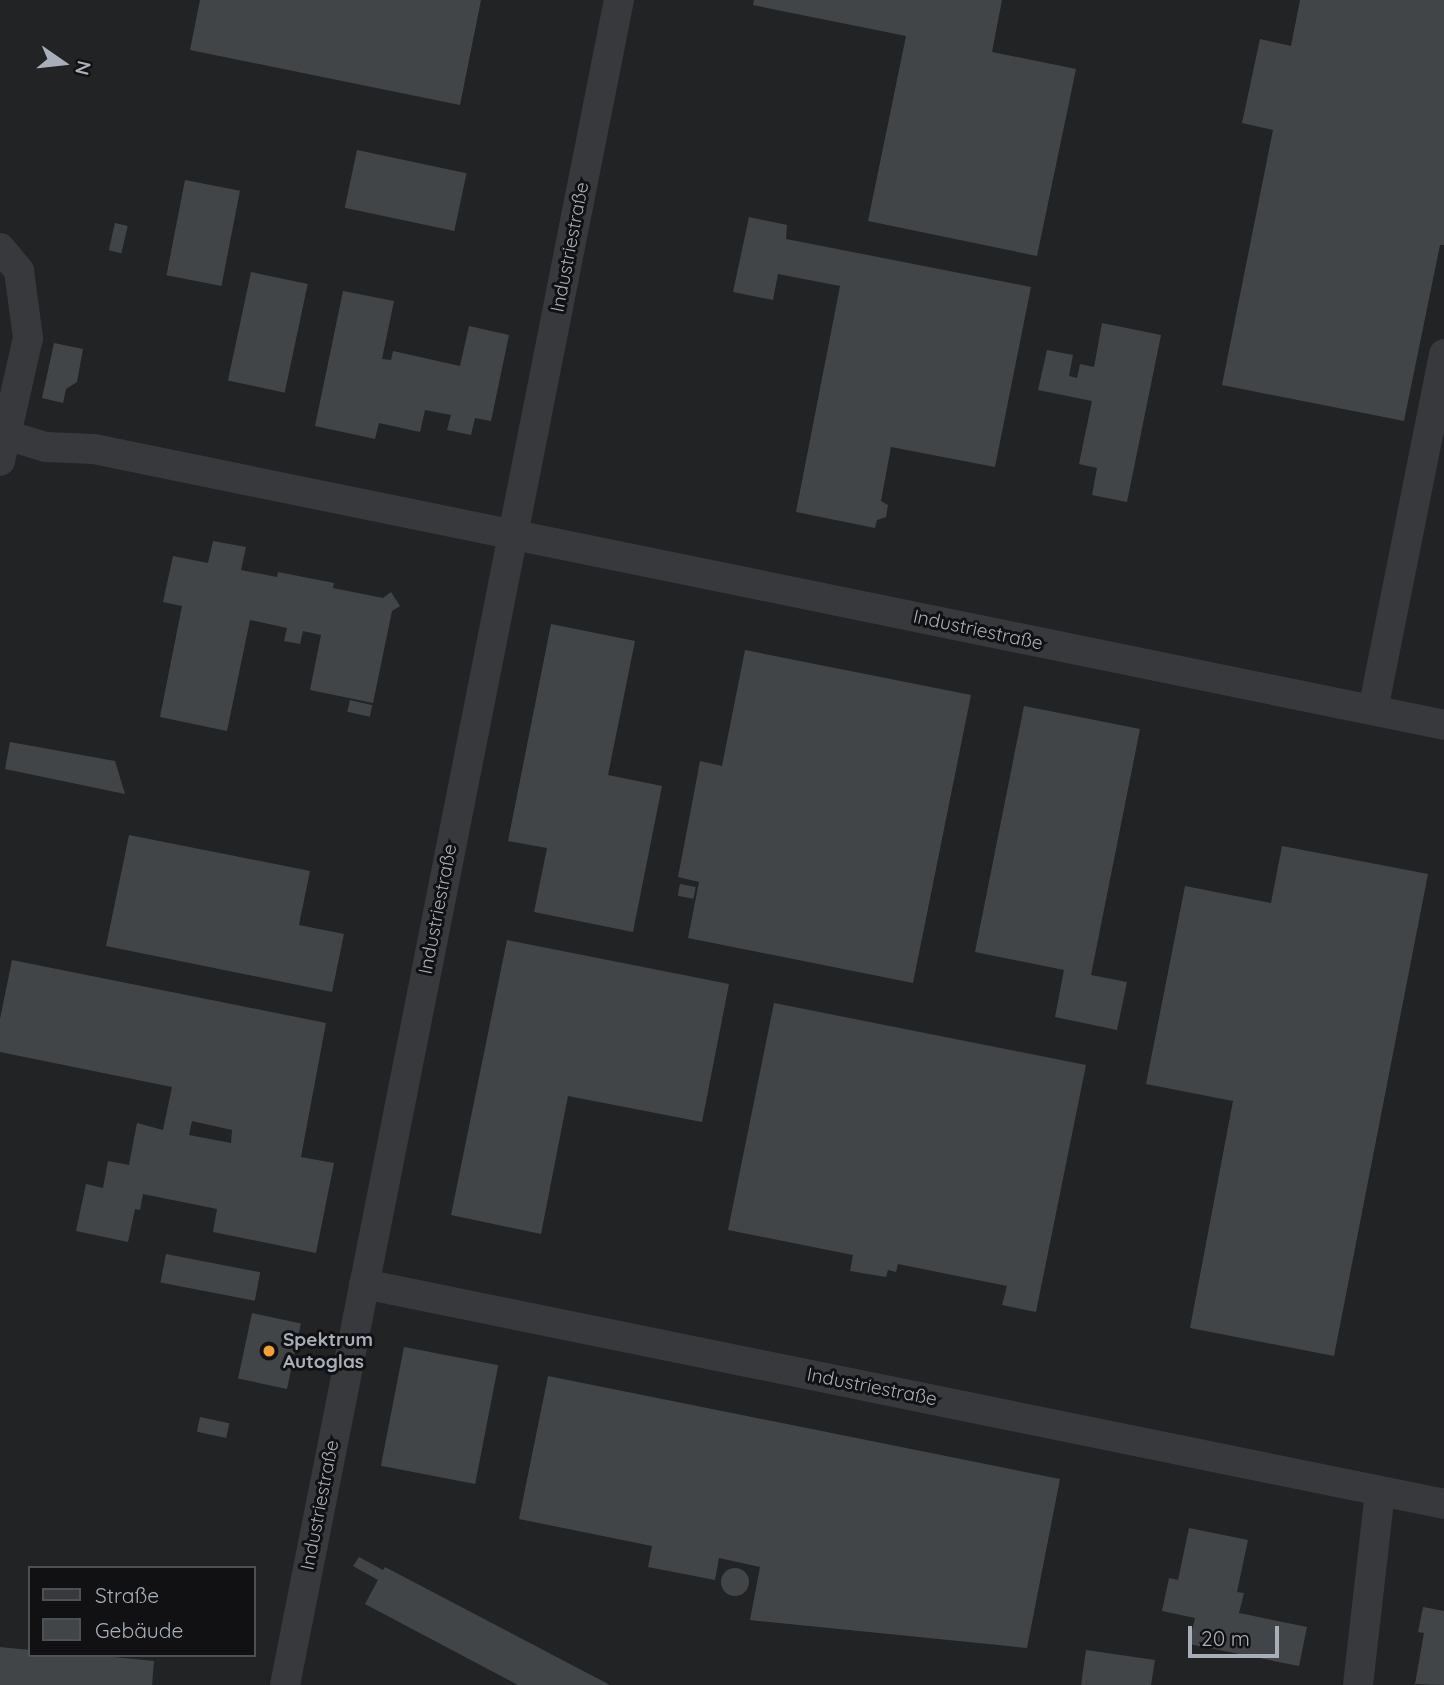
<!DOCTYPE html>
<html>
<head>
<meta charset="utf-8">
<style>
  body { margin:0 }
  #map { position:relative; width:1444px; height:1685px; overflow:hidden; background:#161618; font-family:Quicksand,sans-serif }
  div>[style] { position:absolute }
  .built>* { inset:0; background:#222325 }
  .building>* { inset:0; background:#424548; transform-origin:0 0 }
  .round { border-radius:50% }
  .minor>* { height:30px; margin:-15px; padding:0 15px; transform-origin:15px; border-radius:15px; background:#37393d }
  .dots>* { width:19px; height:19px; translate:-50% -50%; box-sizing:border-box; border:4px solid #111113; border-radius:50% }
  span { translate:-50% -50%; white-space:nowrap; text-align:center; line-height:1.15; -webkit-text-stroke:6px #111113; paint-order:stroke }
  .street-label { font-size:19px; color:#a8afb8 }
  .poi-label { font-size:19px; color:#a8afb8; font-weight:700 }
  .left { translate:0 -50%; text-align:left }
  .legend { position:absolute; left:28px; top:1566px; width:228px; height:91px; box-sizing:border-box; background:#111113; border:2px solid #4d5055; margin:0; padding:9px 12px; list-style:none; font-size:21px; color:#a8afb8 }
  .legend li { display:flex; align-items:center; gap:14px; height:35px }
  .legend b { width:35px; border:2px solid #4d5055 }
  .north { position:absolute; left:28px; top:28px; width:70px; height:70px; -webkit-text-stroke:5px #111113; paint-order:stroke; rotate:104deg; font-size:19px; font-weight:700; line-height:28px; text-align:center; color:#a8afb8 }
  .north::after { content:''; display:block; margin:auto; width:24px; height:32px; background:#a8afb8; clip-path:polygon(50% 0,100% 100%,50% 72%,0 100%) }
  .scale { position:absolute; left:1188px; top:1626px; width:91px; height:32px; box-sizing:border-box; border:4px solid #a8afb8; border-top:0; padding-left:9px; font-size:21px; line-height:24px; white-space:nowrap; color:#a8afb8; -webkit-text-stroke:5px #111113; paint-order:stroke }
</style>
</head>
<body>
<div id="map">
  <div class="built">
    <i style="clip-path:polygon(evenodd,0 0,1444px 0,1444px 1685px,0 1685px,0 0,30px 1568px,254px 1568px,254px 1655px,30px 1655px,30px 1568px)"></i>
  </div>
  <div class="building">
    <i style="clip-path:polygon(200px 0,481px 0,460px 105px,190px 50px)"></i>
    <i style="clip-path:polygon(754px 0,1002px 0,992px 52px,1076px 69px,1037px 256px,868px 221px,906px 36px,767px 8px,753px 5px)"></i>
    <i style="clip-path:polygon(1300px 0,1444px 0,1444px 245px,1440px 245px,1404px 421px,1222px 385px,1273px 130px,1242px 123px,1260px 39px,1291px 46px)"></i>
    <i style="left:357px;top:150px;width:112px;height:59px;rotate:12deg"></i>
    <i style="left:185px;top:180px;width:56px;height:97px;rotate:11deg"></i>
    <i style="clip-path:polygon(749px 217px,787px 225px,786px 239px,1031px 287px,995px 467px,891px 447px,881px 501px,888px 505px,886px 517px,877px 520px,875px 528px,796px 512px,840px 286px,778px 274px,773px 300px,733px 292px)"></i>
    <i style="left:115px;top:223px;width:13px;height:28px;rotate:13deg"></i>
    <i style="left:251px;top:272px;width:58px;height:111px;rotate:12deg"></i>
    <i style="clip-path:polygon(343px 291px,394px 301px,382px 359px,391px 360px,393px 351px,460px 366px,469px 326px,509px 335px,491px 421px,475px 418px,471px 435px,447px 430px,451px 415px,425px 410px,420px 432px,379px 423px,375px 439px,315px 426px)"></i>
    <i style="clip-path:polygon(1102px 323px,1161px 335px,1127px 502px,1092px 495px,1097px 468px,1079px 464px,1092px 401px,1038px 390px,1047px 350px,1073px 355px,1069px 376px,1077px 378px,1080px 364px,1094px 367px)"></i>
    <i style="clip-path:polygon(54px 343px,83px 349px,77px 382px,66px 389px,63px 403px,42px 398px)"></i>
    <i style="clip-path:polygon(213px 541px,246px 547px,241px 570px,277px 577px,278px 572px,334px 583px,333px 588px,383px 598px,391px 592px,400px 606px,392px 611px,373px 703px,310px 690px,321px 635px,303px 631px,300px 644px,284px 641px,287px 628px,250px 620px,227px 731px,160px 717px,182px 606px,163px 602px,173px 556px,208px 563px)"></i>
    <i style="clip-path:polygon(551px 624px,635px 641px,608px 775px,662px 786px,633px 932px,534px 912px,547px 848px,508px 841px)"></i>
    <i style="clip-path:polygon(745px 650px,971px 695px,913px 983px,688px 938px,699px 882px,678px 877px,694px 793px,700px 761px,722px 766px)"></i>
    <i style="left:350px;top:700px;width:23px;height:12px;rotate:13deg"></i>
    <i style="clip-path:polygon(1024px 706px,1140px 729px,1091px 975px,1127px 982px,1117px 1030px,1055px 1017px,1064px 970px,975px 952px)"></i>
    <i style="clip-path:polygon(10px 742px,115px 761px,125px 794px,5px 769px)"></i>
    <i style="clip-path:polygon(129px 835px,310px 871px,299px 925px,344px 934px,332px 992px,106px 946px)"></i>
    <i style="clip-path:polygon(1282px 846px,1428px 874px,1334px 1356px,1190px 1328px,1233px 1101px,1146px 1084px,1185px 886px,1271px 903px)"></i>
    <i style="left:680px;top:884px;width:16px;height:12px;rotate:11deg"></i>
    <i style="clip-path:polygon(507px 940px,729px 984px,702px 1122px,568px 1096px,541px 1234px,451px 1215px)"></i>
    <i style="clip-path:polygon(evenodd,12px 960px,326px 1023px,301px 1157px,334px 1163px,316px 1253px,213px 1232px,217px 1209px,143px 1194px,140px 1210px,135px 1209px,128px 1242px,76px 1231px,86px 1184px,103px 1188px,108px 1161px,129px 1165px,137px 1123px,163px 1130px,172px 1087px,0 1052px,0 1019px,12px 960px,192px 1121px,232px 1130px,231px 1143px,189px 1135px,192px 1121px)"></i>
    <i style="clip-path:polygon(774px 1003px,1086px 1065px,1036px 1312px,1002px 1305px,1007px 1286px,898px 1264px,896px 1272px,888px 1270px,886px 1277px,850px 1271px,853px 1255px,728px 1230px)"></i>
    <i style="left:166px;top:1254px;width:96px;height:29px;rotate:11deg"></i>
    <i style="left:252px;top:1313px;width:50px;height:67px;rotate:12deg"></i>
    <i style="left:404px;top:1347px;width:96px;height:121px;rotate:11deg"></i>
    <i style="clip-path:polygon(548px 1376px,1060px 1479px,1027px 1648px,750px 1620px,760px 1567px,719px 1558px,715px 1580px,648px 1567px,652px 1546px,519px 1519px)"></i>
    <i style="left:200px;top:1417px;width:30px;height:15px;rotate:12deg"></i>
    <i style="clip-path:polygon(1189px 1528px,1248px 1540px,1237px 1592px,1244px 1593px,1239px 1613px,1307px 1627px,1299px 1666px,1189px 1644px,1195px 1618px,1162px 1611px,1169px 1578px,1178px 1580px)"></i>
    <i style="clip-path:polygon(359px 1557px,383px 1570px,385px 1567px,610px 1685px,518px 1685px,365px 1604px,378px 1580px,353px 1566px)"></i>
    <i class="round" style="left:721px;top:1568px;width:28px;height:28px"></i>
    <i style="clip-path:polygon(1423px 1607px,1444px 1611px,1444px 1685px,1415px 1684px,1424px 1633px,1418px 1632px)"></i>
    <i style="clip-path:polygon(0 1647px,30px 1650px,30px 1655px,92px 1655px,154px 1661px,152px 1685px,0 1685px)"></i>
    <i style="clip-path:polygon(1086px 1650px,1155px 1660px,1151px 1685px,1081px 1685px)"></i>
  </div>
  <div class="minor">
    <i style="left:0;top:248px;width:30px;rotate:50deg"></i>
    <i style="left:19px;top:271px;width:68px;rotate:82.3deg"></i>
    <i style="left:28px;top:338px;width:126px;rotate:102.8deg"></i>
    <i style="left:6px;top:435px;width:42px;rotate:16.7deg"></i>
    <i style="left:46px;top:447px;width:48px;rotate:2.4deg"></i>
    <i style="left:94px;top:449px;width:1378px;rotate:11.55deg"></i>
    <i style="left:1373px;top:710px;width:363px;rotate:-78.7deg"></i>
    <i style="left:364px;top:1284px;width:1102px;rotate:11.51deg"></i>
    <i style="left:285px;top:1685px;width:1718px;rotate:-78.79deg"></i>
    <i style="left:1358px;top:1685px;width:195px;rotate:-83.5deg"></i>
  </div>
  <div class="dots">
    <i style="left:269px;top:1351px;background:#f3a034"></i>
  </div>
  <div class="street-label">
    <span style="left:570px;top:247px;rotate:-79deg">Industriestraße</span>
    <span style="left:978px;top:630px;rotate:12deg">Industriestraße</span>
    <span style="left:438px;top:909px;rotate:-79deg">Industriestraße</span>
    <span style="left:872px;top:1387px;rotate:11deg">Industriestraße</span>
    <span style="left:320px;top:1505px;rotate:-79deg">Industriestraße</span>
  </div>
  <div class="poi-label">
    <span class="left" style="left:283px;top:1351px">Spektrum<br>Autoglas</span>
  </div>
  <ul class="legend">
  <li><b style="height:9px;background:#37393d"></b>Straße</li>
  <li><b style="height:19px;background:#424548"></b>Gebäude</li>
  </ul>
  <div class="north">N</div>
  <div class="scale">20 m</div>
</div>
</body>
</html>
